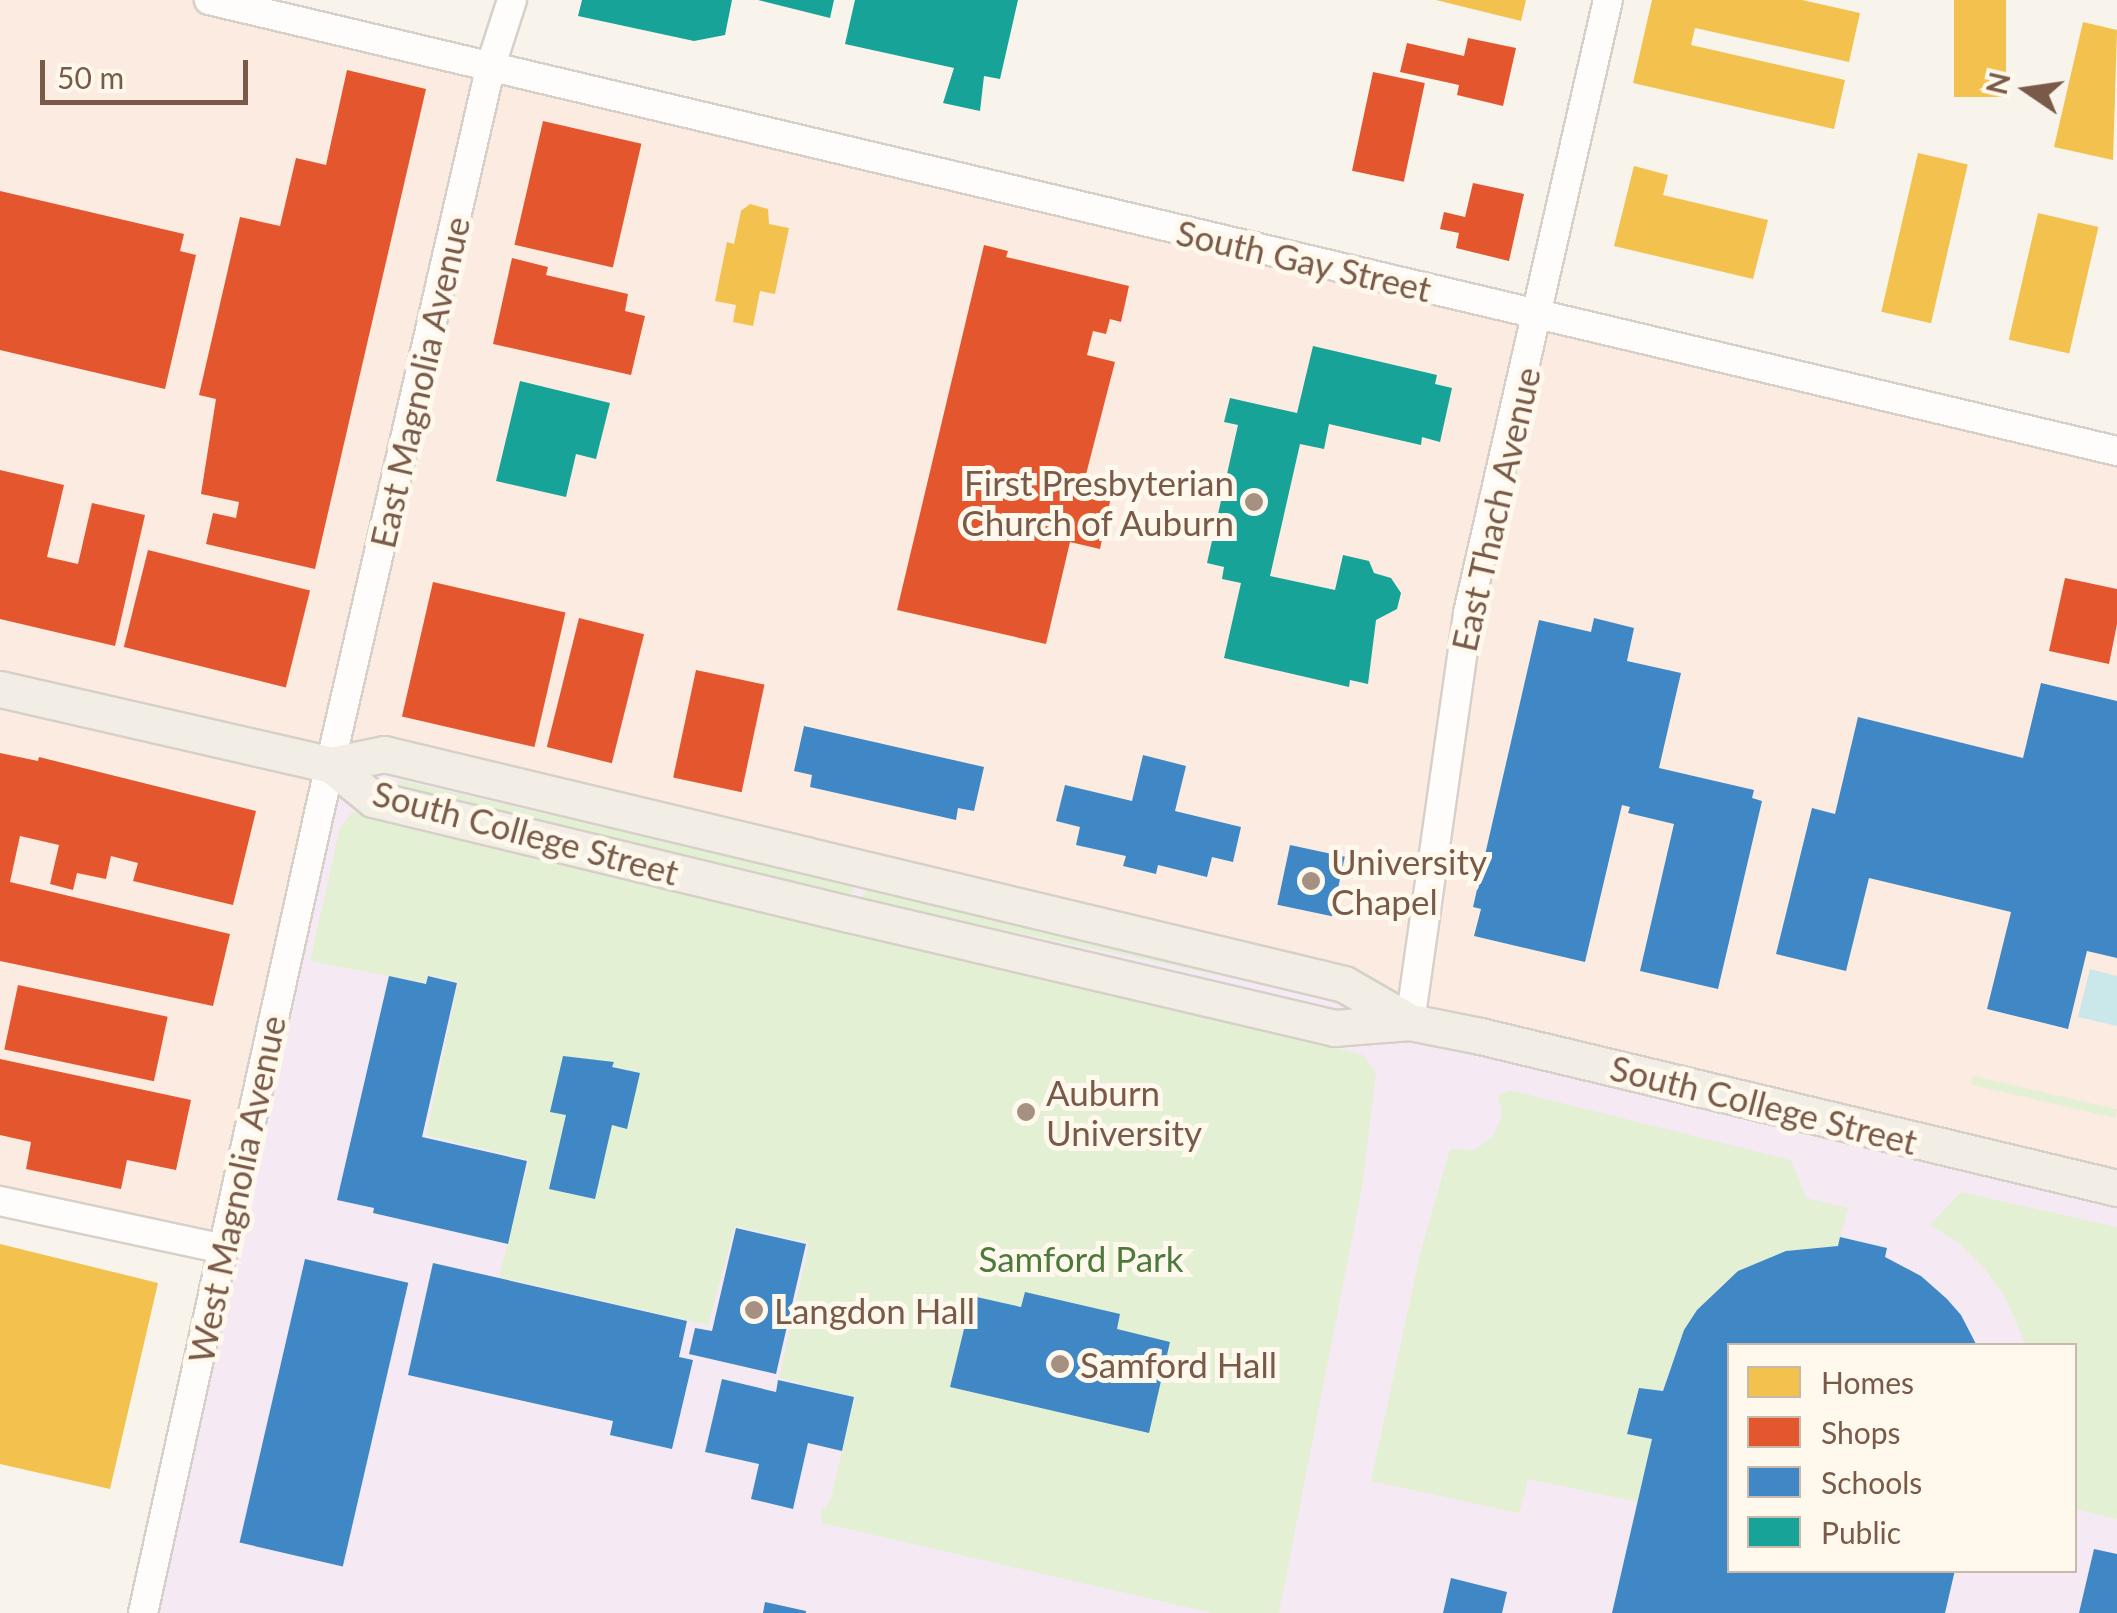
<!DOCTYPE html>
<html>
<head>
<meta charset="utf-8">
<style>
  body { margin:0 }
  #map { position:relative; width:2117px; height:1613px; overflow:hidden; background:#f8f4eb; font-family:Lato,sans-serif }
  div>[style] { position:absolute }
  .commercial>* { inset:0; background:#fcebe1 }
  .education>* { inset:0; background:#f5eaf3 }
  .green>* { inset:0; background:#e3f0d4; transform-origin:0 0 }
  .water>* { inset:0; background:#cae7ea }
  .homes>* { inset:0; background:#f2c14e; transform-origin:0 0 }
  .shops>* { inset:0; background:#e4572e; transform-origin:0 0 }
  .schools>* { inset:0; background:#3f88c5; transform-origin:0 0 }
  .public>* { inset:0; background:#17a398 }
  .roads { filter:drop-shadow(2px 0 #d6d0c8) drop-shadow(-2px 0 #d6d0c8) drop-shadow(0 2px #d6d0c8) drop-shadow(0 -2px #d6d0c8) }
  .minor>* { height:28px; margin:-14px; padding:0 14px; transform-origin:14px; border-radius:14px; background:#fefdfc }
  .major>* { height:35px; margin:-17.5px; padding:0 17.5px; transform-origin:17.5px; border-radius:17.5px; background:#f3eee5 }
  .dots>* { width:28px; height:28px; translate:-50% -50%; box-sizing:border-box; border:5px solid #fff8ec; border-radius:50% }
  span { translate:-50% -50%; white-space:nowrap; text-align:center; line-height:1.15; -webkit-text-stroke:10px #fff8ec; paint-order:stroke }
  .street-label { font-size:35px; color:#795a48 }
  .poi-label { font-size:35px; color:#795a48 }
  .right { translate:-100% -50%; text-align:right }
  .left { translate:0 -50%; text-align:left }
  .park-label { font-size:35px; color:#4c7a3c }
  .legend { position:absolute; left:1727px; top:1343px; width:350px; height:230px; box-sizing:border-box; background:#fff8ec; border:2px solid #c9b9aa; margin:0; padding:12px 18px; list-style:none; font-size:30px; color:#795a48 }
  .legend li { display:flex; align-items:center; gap:20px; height:50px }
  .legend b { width:50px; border:2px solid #c9b9aa }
  .north { position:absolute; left:1977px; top:40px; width:100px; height:100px; -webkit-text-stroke:8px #fff8ec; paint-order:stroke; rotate:283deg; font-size:28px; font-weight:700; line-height:40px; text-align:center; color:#795a48 }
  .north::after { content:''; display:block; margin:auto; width:35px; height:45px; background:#795a48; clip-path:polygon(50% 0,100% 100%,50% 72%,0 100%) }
  .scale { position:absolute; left:40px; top:60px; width:208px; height:45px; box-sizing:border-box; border:5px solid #795a48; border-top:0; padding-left:12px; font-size:30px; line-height:35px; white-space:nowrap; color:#795a48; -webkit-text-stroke:8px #fff8ec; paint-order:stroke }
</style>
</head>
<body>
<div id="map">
  <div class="commercial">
    <i style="clip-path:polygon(0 0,209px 0,2117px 451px,2117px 1188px,223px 1249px,0 1201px)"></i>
  </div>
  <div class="education">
    <i style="clip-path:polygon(evenodd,384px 754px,1344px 984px,1410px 1022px,2117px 1188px,2117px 1613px,143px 1613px,331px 765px,384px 754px,1730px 1346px,2074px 1346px,2074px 1570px,1730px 1570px,1730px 1346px)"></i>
  </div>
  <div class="green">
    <i style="left:399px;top:780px;width:467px;height:11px;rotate:13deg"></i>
    <i style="clip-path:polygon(365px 812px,939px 946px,1363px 1055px,1376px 1073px,1362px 1187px,1279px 1613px,1212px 1613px,822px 1523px,820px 1512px,830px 1502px,855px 1397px,779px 1378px,809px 1243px,735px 1226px,708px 1325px,499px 1277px,529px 1160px,426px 1135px,458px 982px,428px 975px,426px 983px,310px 961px,340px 827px,352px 813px)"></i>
    <i style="clip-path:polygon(869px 888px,1318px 991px,1316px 996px,859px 899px)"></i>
    <i style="left:1973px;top:1076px;width:148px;height:9px;rotate:13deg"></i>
    <i style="clip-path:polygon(1510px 1090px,1791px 1160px,1806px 1198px,1848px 1208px,1838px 1246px,1786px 1251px,1739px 1271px,1720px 1286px,1684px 1330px,1663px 1391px,1639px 1388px,1627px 1433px,1652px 1439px,1638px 1502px,1528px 1479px,1519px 1513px,1371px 1481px,1420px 1254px,1450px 1149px,1475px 1150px,1494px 1135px,1502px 1115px,1498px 1096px)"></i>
    <i style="clip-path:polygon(1961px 1192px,2117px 1227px,2117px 1519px,2075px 1509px,2074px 1346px,2026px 1345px,2004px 1295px,1982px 1266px,1959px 1243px,1930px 1225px)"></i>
  </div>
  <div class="water">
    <i style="clip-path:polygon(2090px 969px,2117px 976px,2117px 1026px,2078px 1017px)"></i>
  </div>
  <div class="homes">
    <i style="clip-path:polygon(1436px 0,1526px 0,1521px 21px)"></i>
    <i style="clip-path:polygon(1652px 0,1802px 0,1860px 13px,1849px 62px,1695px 28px,1691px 45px,1845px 80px,1834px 129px,1633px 83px)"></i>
    <i style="left:1954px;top:0;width:52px;height:97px"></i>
    <i style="clip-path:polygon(2083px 22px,2117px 30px,2113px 160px,2054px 147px)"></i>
    <i style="left:1918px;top:153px;width:51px;height:163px;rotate:13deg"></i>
    <i style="clip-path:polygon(1634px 166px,1668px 175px,1663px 195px,1768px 220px,1753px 279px,1614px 246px)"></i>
    <i style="clip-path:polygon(750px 204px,768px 209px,769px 224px,789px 228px,775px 294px,760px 291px,753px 326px,733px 322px,736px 305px,715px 301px,727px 242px,734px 244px,741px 211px)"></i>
    <i style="left:2038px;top:213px;width:62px;height:130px;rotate:13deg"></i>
    <i style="clip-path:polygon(0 1244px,158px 1283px,110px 1489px,0 1464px)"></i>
  </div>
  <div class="shops">
    <i style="clip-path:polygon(1468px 38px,1516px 48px,1503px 106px,1457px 95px,1459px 85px,1400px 72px,1407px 43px,1464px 56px)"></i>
    <i style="clip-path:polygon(347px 70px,426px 89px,315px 569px,206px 544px,213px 513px,236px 518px,239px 502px,201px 494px,216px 399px,199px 395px,240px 217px,280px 226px,296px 158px,326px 165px)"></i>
    <i style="left:1373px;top:72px;width:53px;height:101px;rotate:12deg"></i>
    <i style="left:543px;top:121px;width:101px;height:127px;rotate:13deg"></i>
    <i style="clip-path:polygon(1473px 183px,1524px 194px,1509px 261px,1456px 248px,1459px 233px,1440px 229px,1444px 212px,1465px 217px)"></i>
    <i style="clip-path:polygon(0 191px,184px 234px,180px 251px,196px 255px,165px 389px,0 350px)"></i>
    <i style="clip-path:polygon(984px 245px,1008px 251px,1006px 257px,1129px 286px,1121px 322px,1110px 319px,1106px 334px,1093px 331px,1087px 355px,1115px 362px,1083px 486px,1112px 492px,1100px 549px,1070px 542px,1046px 644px,897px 610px)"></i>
    <i style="clip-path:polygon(512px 258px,548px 267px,546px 275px,628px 294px,625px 311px,645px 316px,631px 375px,493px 344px)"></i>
    <i style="clip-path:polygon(0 470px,64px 485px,47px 557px,78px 564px,92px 503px,145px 515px,115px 646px,0 619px)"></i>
    <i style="left:148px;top:550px;width:167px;height:100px;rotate:14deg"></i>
    <i style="clip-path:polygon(2065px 578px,2117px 589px,2117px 624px,2109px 664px,2049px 651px)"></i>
    <i style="left:433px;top:582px;width:136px;height:138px;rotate:13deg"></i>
    <i style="left:579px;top:618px;width:67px;height:133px;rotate:14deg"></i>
    <i style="left:696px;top:670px;width:70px;height:110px;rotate:12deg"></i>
    <i style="clip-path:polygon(0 753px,38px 761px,39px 757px,256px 811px,233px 905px,133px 881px,138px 863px,111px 856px,106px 879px,77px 873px,73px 890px,50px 884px,59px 845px,20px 836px,10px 882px,230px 934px,213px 1006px,0 961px)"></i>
    <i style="left:18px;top:985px;width:153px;height:66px;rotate:12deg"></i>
    <i style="clip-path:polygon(0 1059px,191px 1100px,176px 1170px,127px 1160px,121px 1189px,26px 1169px,31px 1142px,0 1135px)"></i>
  </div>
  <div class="schools">
    <i style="clip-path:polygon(1594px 618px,1634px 628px,1627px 661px,1681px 673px,1659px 768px,1754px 790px,1752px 798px,1762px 801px,1718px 989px,1640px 971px,1674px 824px,1628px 813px,1630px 807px,1622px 805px,1585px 962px,1474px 936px,1481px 909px,1473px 907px,1539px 620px,1591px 632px)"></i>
    <i style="clip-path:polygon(2041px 683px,2117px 701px,2117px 958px,2087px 951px,2068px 1029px,1987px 1009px,2011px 912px,1869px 878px,1846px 971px,1776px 954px,1812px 808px,1835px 814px,1858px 717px,2023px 758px)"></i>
    <i style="clip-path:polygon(804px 726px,984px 767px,974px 811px,958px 808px,956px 820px,810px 787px,812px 775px,794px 771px)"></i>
    <i style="clip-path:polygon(1143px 755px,1186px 766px,1175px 811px,1241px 827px,1233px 862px,1212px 857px,1207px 877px,1158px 865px,1156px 874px,1123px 866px,1126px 856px,1076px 845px,1080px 827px,1056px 821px,1065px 785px,1132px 801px)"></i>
    <i style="left:1290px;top:845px;width:56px;height:61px;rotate:12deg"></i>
    <i style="clip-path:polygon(389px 976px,426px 984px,428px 976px,457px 983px,422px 1137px,527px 1161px,508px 1244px,373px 1213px,374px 1208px,337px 1200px)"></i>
    <i style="clip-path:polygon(563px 1056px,614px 1062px,612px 1067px,640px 1073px,627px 1129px,612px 1125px,595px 1199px,549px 1189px,566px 1115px,550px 1112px)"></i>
    <i style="clip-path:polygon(736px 1228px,806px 1244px,776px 1374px,689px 1354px,695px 1328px,712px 1331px)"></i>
    <i style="clip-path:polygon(1840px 1237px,1887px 1248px,1885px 1257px,1921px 1276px,1947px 1299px,1961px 1315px,1977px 1346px,1730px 1346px,1730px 1570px,1955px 1570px,1945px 1613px,1612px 1613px,1652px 1439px,1627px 1434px,1639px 1388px,1663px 1391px,1684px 1330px,1697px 1310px,1738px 1271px,1786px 1251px,1838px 1246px)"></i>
    <i style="left:305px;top:1259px;width:106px;height:291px;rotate:13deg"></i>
    <i style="clip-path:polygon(433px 1263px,687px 1321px,679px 1357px,693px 1360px,672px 1449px,610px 1435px,613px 1421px,408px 1375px)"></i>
    <i style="clip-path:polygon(1025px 1292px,1120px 1314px,1117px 1329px,1170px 1342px,1149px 1433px,950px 1387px,972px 1296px,1021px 1307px)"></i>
    <i style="clip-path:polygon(722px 1379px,776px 1392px,778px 1380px,854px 1397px,842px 1451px,808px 1443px,793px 1509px,751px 1499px,759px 1464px,705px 1452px)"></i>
    <i style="clip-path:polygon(2094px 1549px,2117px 1554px,2117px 1613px,2079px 1613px)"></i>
    <i style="clip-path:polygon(1451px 1578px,1507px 1592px,1502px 1613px,1443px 1613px)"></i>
    <i style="clip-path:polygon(765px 1602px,806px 1611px,806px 1613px,763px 1613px)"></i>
  </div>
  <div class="public">
    <i style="clip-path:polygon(582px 0,732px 0,725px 35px,694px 41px,578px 16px)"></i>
    <i style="clip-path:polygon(758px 0,834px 0,830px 18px)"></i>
    <i style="clip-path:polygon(855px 0,1018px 0,1000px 79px,984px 76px,980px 111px,943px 103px,954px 68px,845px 44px)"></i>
    <i style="clip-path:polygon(1313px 346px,1437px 375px,1435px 384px,1452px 388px,1440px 442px,1422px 437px,1421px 445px,1329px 424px,1324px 449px,1300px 444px,1270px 576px,1335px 590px,1343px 555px,1369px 561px,1374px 573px,1391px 578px,1401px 593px,1397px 609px,1376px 620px,1368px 684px,1350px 680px,1349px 687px,1224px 658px,1241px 583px,1222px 579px,1224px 567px,1207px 563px,1238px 425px,1224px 422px,1230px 398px,1297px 413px)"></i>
    <i style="clip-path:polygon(520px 381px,610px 403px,596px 459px,576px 454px,566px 497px,496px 481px)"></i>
  </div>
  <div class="roads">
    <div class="minor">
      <i style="left:209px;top:0;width:1961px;rotate:13.3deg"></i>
      <i style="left:1410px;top:1022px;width:413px;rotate:-81.9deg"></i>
      <i style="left:1468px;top:613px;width:629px;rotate:-77.14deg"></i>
      <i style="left:0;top:1201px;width:228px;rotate:12.1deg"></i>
      <i style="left:143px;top:1613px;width:810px;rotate:-77.59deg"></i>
      <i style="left:317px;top:822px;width:777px;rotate:-77.06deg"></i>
      <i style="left:491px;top:65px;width:68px;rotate:-72.1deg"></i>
    </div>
    <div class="major">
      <i style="left:0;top:689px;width:340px;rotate:12.9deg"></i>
      <i style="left:331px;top:765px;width:54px;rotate:-11.7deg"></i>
      <i style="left:384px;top:754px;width:987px;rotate:13.47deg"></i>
      <i style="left:1344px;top:984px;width:76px;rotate:29.9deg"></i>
      <i style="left:331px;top:765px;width:54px;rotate:39deg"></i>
      <i style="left:373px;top:799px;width:490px;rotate:13.6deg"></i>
      <i style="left:849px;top:914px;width:499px;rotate:13.2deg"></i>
      <i style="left:1335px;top:1028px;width:75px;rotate:-4.6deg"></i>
      <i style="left:1410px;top:1022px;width:71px;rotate:11.3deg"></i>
      <i style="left:1480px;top:1036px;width:655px;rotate:13.42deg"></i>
    </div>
  </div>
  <div class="dots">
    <i style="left:1254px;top:502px;background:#a59081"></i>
    <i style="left:1311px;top:881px;background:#a59081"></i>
    <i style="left:1026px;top:1112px;background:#a59081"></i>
    <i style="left:754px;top:1310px;background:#a59081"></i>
    <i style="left:1060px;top:1364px;background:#a59081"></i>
  </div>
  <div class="street-label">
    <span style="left:1304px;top:260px;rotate:13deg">South Gay Street</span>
    <span style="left:419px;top:382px;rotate:-77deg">East Magnolia Avenue</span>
    <span style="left:1495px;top:509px;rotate:-77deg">East Thach Avenue</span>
    <span style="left:526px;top:832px;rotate:15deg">South College Street</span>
    <span style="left:1764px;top:1104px;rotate:14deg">South College Street</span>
    <span style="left:236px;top:1189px;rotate:-78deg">West Magnolia Avenue</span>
  </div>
  <div class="poi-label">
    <span class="right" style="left:1234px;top:502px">First Presbyterian<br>Church of Auburn</span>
    <span class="left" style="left:1331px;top:881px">University<br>Chapel</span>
    <span class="left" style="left:1046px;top:1112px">Auburn<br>University</span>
    <span class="left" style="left:774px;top:1310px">Langdon Hall</span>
    <span class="left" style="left:1080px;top:1364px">Samford Hall</span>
  </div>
  <div class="park-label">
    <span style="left:1081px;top:1258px">Samford Park</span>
  </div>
  <ul class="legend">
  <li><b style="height:28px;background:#f2c14e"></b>Homes</li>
  <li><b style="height:28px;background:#e4572e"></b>Shops</li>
  <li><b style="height:28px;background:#3f88c5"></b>Schools</li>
  <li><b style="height:28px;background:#17a398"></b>Public</li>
  </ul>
  <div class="north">N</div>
  <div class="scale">50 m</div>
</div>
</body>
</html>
